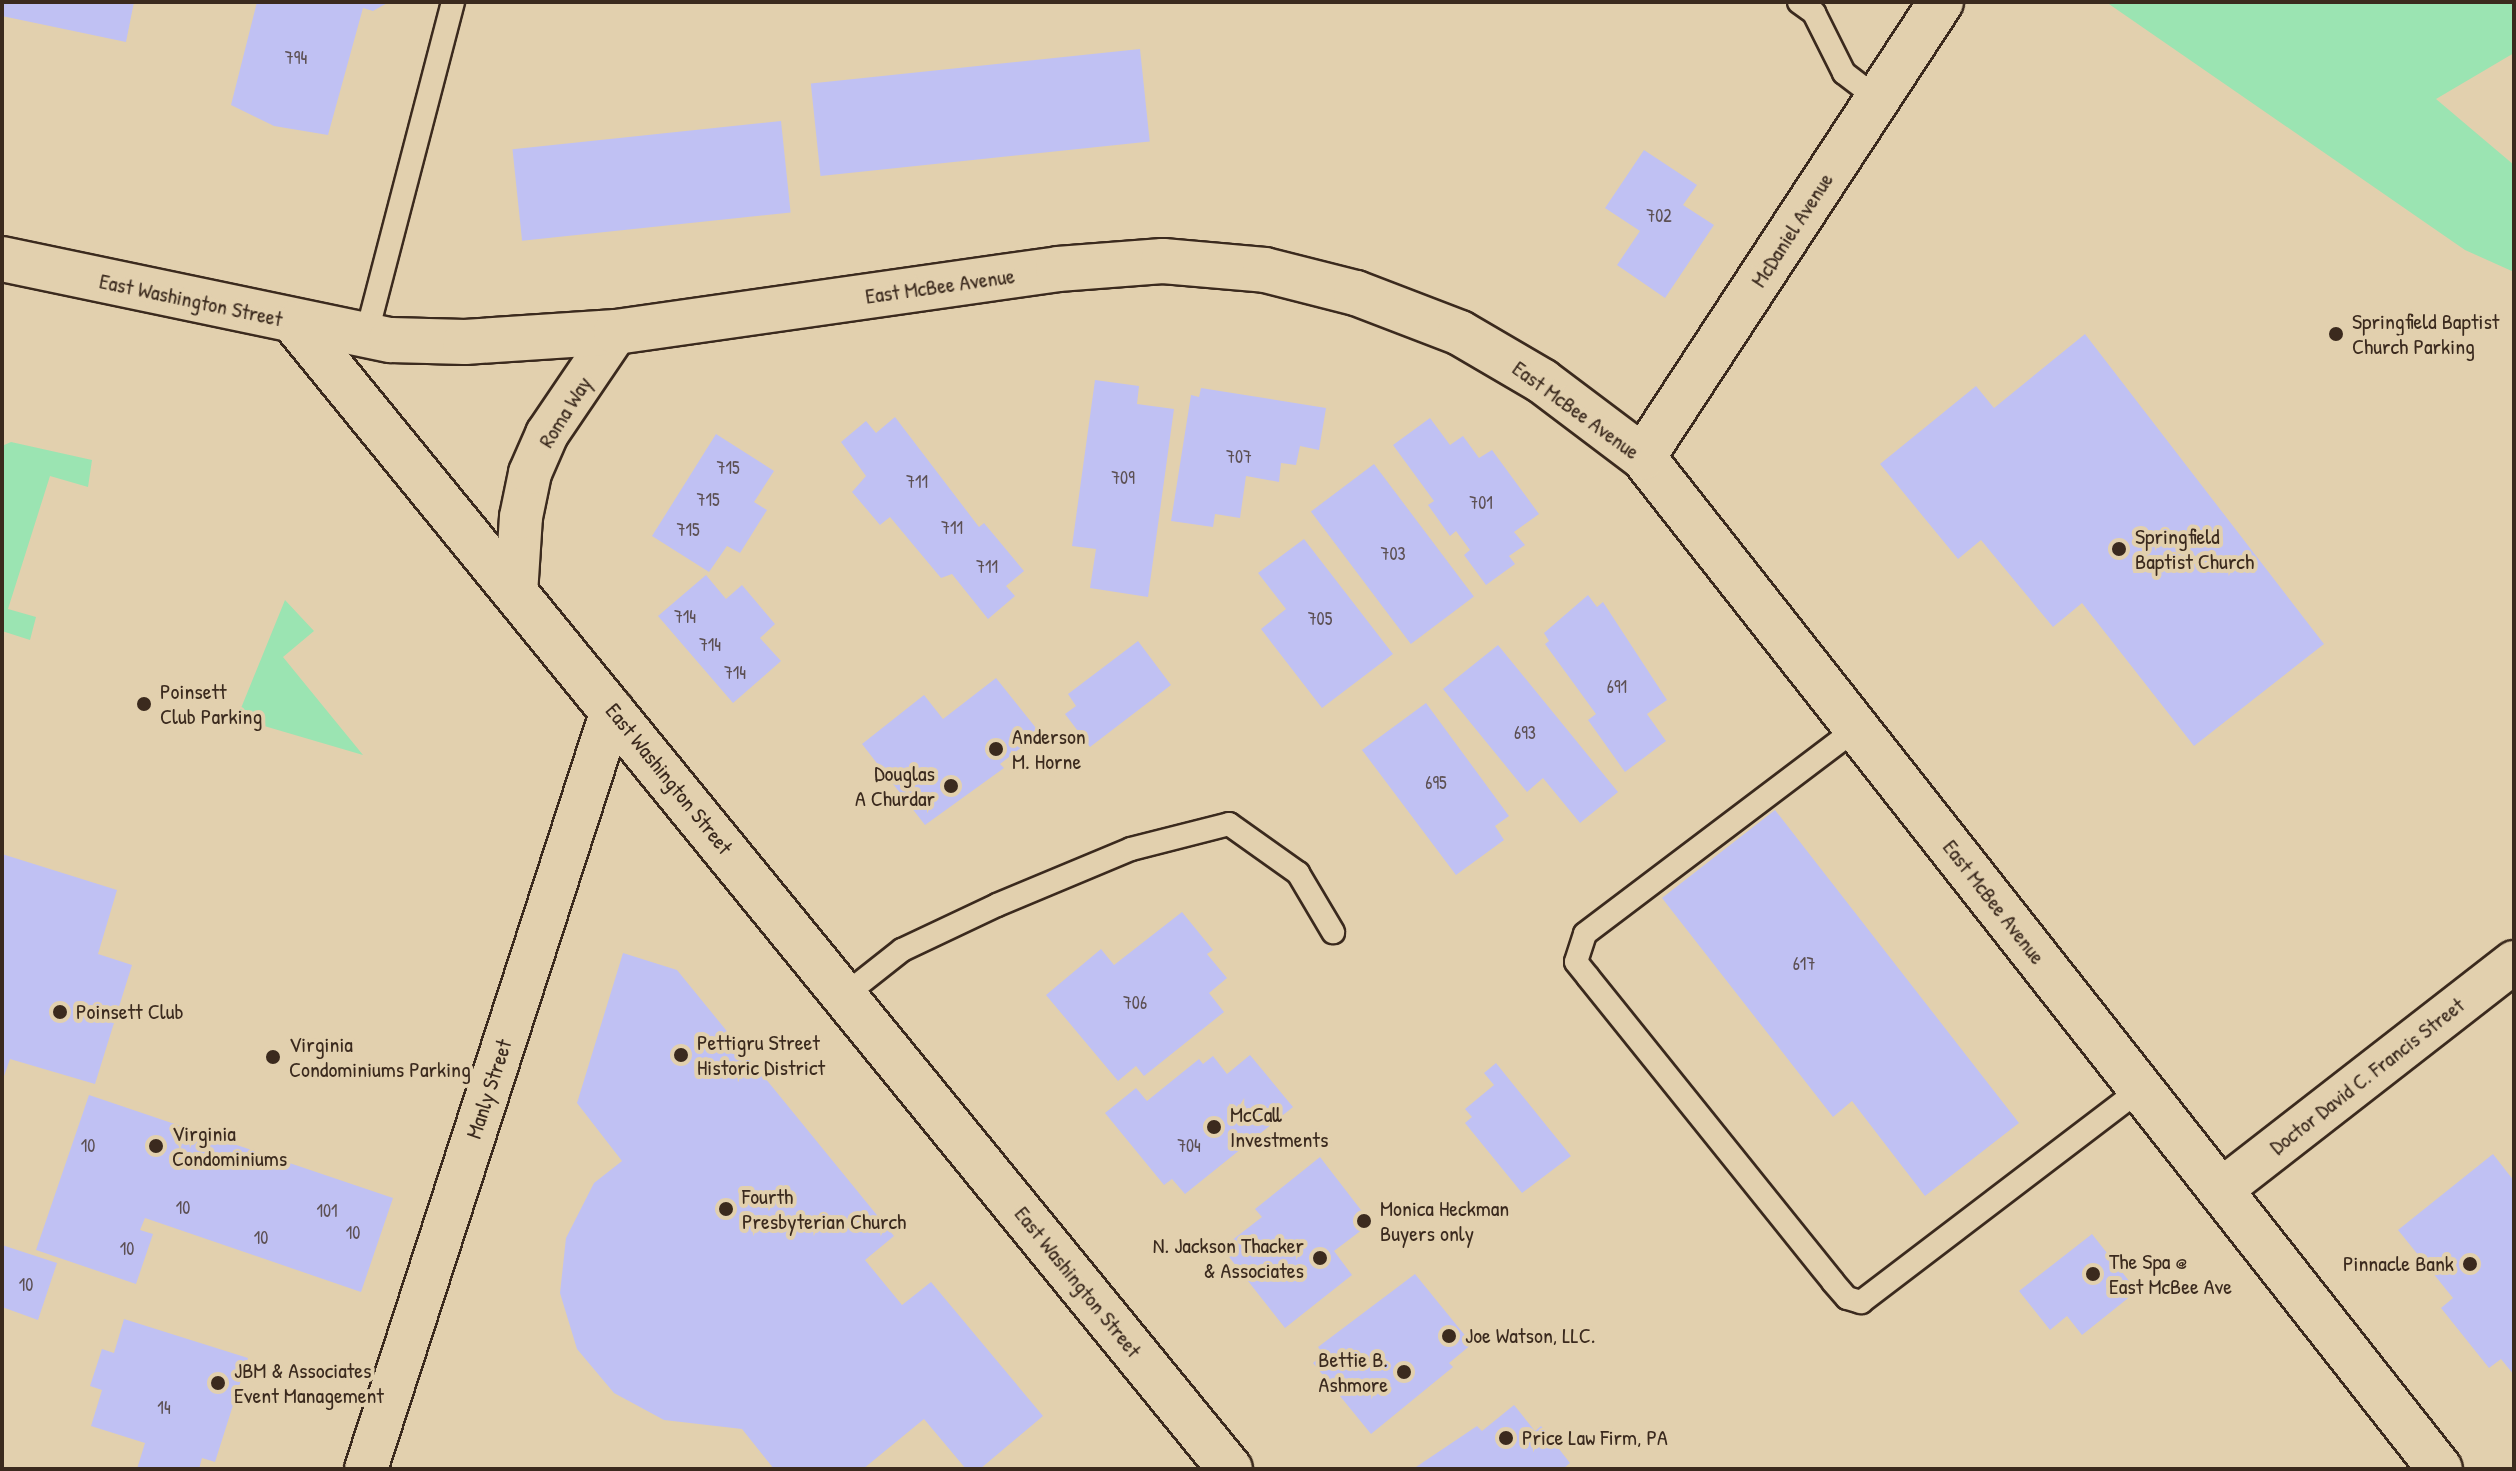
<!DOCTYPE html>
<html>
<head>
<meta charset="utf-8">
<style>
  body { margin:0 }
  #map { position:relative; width:2516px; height:1471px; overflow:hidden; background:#e2d0ae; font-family:"Patrick Hand",sans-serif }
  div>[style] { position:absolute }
  .green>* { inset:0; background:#9be4b2 }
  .building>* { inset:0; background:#c0c1f3; transform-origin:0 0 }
  .roads { filter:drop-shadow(2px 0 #3b2a1e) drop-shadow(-2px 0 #3b2a1e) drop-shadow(0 2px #3b2a1e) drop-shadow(0 -2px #3b2a1e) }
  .service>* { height:22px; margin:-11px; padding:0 11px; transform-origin:11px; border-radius:11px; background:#e2d0ae }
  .minor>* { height:42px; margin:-21px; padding:0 21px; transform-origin:21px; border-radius:21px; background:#e2d0ae }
  .tertiary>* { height:44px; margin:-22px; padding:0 22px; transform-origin:22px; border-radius:22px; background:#e2d0ae }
  .dots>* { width:22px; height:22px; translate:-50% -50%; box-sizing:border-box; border:4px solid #e2d0ae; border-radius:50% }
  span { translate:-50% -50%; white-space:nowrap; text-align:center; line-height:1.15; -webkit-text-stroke:8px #e2d0ae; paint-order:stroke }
  .number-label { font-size:18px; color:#5c5053 }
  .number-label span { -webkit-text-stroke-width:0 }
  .street-label { font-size:22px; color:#3b2a1e }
  .poi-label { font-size:22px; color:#3b2a1e }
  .left { translate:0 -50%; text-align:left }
  .right { translate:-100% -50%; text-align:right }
  .frame { position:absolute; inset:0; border:4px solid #3b2a1e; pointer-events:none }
</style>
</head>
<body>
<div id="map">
  <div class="green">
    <i style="clip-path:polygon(2106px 2px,2514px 2px,2514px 53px,2436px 99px,2514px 165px,2514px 272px,2465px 250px)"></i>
    <i style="clip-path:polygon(11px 442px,92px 460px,88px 487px,50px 476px,8px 609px,36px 617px,30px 640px,2px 631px,2px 446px)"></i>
    <i style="clip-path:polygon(285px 600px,314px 631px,283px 657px,363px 755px,237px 718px)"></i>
  </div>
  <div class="building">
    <i style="clip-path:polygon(2px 2px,134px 2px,126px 42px,2px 16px)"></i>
    <i style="clip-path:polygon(257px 2px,389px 2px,373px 11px,363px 8px,328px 135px,274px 126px,231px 105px)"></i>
    <i style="left:1140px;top:49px;width:93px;height:331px;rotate:84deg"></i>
    <i style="left:781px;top:121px;width:92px;height:270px;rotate:84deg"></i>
    <i style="clip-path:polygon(1644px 150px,1697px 185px,1683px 205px,1714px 225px,1665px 298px,1617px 265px,1640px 231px,1605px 208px)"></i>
    <i style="clip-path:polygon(2085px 334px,2324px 644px,2194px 746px,2082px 603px,2053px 627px,1981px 540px,1958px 559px,1880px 464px,1976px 386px,1994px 408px)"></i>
    <i style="clip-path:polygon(1095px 380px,1139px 386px,1137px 404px,1174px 409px,1148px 597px,1090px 588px,1096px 549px,1072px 546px)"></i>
    <i style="clip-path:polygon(1201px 388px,1326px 408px,1319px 450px,1300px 446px,1296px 465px,1281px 463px,1279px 482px,1246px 476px,1240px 518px,1215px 514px,1213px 527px,1171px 521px,1191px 395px,1199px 397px)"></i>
    <i style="clip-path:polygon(895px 417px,979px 527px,984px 523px,1024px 571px,1006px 586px,1015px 596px,988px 619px,952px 574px,941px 578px,890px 517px,880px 525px,852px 492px,866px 476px,841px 442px,866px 421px,876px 433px)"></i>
    <i style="clip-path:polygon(1430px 418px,1450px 445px,1463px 436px,1479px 458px,1492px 450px,1539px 514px,1514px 532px,1525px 545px,1509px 556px,1515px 564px,1486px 585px,1464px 555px,1470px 550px,1456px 531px,1450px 536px,1428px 505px,1434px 501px,1393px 445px)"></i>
    <i style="clip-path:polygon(716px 434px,774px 471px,754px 502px,767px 510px,740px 553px,727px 546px,709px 572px,652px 536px)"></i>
    <i style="left:1374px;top:464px;width:166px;height:79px;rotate:53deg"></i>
    <i style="clip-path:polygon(1304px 539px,1393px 654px,1322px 708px,1261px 629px,1286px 609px,1258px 573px)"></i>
    <i style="clip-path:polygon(706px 575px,726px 599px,742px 585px,775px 624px,760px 638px,781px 661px,733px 703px,658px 616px)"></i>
    <i style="clip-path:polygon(1588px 595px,1597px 607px,1603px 602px,1667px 700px,1647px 714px,1666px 741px,1625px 772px,1588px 720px,1596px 714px,1545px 644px,1549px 641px,1544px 633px)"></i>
    <i style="clip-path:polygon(1138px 641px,1171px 685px,1090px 747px,1065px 714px,1076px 706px,1068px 694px)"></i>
    <i style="clip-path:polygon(1498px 645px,1618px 792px,1580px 823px,1543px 778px,1527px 792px,1443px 689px)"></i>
    <i style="clip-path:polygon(996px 678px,1040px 733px,1000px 764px,1004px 768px,925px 825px,862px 744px,924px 695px,943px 719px)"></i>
    <i style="clip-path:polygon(1426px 703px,1509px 816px,1495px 826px,1504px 840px,1456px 875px,1362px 750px)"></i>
    <i style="clip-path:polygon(1775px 810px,2019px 1123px,1925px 1196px,1852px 1101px,1833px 1117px,1662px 898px)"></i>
    <i style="clip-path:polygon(2px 854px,117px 890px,98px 954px,132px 965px,95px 1084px,10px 1059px,2px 1082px)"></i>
    <i style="clip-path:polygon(1182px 912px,1213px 950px,1207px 954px,1227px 978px,1209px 993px,1224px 1012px,1144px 1076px,1136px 1066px,1118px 1081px,1046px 995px,1101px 949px,1114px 965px)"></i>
    <i style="clip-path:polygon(623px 953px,677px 970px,894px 1236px,865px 1260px,902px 1305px,931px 1282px,1043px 1416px,980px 1469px,966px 1469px,924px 1419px,863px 1469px,774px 1469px,742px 1429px,664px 1420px,614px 1393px,577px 1349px,560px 1293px,566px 1238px,594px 1183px,622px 1161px,577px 1103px)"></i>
    <i style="clip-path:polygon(1250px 1055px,1293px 1107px,1185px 1194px,1172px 1179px,1164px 1185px,1105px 1113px,1136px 1088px,1147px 1101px,1199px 1059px,1203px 1064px,1213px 1056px,1227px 1074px)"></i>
    <i style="clip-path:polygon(1496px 1063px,1571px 1156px,1522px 1193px,1465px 1123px,1472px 1117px,1465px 1109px,1494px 1085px,1484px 1073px)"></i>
    <i style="clip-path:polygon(89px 1095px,393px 1198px,361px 1292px,145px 1218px,140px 1230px,153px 1234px,136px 1284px,36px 1250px)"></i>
    <i style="clip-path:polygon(2493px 1154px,2514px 1181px,2514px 1375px,2501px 1359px,2489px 1368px,2441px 1308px,2453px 1298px,2398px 1230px)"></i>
    <i style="clip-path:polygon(1320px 1157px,1371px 1223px,1334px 1251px,1352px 1275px,1285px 1328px,1222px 1248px,1262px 1217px,1255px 1209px)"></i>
    <i style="clip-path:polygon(2092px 1234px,2137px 1291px,2082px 1335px,2067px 1316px,2050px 1330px,2019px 1291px)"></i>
    <i style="clip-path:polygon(2px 1245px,57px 1263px,38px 1320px,2px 1307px)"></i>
    <i style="clip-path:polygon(1415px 1274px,1472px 1344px,1449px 1363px,1453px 1367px,1371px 1434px,1313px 1363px,1323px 1354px,1318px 1347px)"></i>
    <i style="clip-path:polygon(124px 1319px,248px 1358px,215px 1462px,202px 1458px,199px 1469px,137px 1469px,145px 1443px,91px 1426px,102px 1390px,90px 1386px,102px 1349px,114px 1353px)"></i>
    <i style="clip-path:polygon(1514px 1405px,1535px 1431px,1541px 1426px,1570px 1463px,1563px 1469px,1413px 1469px,1477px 1426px,1482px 1431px)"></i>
  </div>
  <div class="roads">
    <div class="service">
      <i style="left:1799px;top:2px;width:19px;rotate:36deg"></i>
      <i style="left:1814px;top:13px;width:67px;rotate:63.4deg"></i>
      <i style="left:1844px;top:73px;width:43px;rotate:37.4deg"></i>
      <i style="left:366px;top:336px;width:345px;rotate:-75.4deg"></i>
      <i style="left:1857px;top:728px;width:341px;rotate:142.9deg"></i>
      <i style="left:1585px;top:934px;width:29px;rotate:108deg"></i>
      <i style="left:1576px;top:962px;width:19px;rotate:51deg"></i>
      <i style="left:1588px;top:977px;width:391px;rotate:51.2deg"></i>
      <i style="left:1833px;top:1282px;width:21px;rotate:49deg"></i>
      <i style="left:1847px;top:1298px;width:15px;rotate:16deg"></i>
      <i style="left:1861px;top:1302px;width:352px;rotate:-37.3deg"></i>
      <i style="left:845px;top:995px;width:73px;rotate:-38.3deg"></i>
      <i style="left:902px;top:950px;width:105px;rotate:-25.3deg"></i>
      <i style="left:997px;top:905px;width:145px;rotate:-22.7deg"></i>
      <i style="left:1131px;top:849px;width:101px;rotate:-14.3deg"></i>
      <i style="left:1229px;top:824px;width:85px;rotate:35.4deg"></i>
      <i style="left:1298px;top:873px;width:69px;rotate:59.3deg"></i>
    </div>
    <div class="minor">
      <i style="left:516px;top:594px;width:77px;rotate:-86.3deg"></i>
      <i style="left:521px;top:517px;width:45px;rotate:-78.4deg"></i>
      <i style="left:530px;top:473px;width:43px;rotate:-66.4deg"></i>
      <i style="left:547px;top:434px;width:123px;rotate:-55.9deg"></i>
      <i style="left:2221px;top:1190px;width:371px;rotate:-37.9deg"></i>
      <i style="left:366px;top:1469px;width:798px;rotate:-72.04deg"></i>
    </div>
    <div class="tertiary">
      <i style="left:2px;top:259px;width:397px;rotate:11.8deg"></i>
      <i style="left:391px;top:340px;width:74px;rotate:1.5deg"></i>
      <i style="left:465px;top:342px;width:151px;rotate:-3.8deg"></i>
      <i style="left:616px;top:332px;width:446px;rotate:-8.1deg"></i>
      <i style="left:1058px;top:269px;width:105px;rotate:-4.4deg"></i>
      <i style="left:1163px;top:261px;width:102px;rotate:5deg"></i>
      <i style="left:1265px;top:270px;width:94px;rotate:14.2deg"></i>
      <i style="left:1356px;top:293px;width:111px;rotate:21deg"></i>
      <i style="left:1460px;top:333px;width:95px;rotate:30.3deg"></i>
      <i style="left:1542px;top:381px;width:126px;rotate:37deg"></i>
      <i style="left:1643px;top:457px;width:1288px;rotate:51.78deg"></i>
      <i style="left:295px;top:323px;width:1479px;rotate:50.79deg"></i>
      <i style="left:1643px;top:457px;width:544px;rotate:-56.78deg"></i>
    </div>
  </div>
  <div class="dots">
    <i style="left:2336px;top:334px;background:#3b2a1e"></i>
    <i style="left:2119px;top:549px;background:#3b2a1e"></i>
    <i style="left:144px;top:704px;background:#3b2a1e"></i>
    <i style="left:996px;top:749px;background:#3b2a1e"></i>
    <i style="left:951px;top:786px;background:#3b2a1e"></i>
    <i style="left:60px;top:1012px;background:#3b2a1e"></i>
    <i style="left:681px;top:1055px;background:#3b2a1e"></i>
    <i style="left:273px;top:1057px;background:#3b2a1e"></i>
    <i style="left:1214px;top:1127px;background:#3b2a1e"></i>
    <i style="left:156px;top:1146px;background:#3b2a1e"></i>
    <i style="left:726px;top:1209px;background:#3b2a1e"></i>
    <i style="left:1364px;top:1221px;background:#3b2a1e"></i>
    <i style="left:1320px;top:1258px;background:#3b2a1e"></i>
    <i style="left:2470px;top:1264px;background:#3b2a1e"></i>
    <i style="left:2093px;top:1274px;background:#3b2a1e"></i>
    <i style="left:1449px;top:1336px;background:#3b2a1e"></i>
    <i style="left:1404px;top:1372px;background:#3b2a1e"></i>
    <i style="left:218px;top:1383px;background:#3b2a1e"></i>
    <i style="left:1506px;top:1438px;background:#3b2a1e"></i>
  </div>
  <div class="number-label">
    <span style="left:296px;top:58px">794</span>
    <span style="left:1659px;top:216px">702</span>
    <span style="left:1239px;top:457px">707</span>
    <span style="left:728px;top:468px">715</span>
    <span style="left:1123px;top:478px">709</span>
    <span style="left:917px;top:482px">711</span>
    <span style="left:708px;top:500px">715</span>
    <span style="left:1481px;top:503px">701</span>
    <span style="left:952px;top:528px">711</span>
    <span style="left:688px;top:530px">715</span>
    <span style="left:1393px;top:554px">703</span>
    <span style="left:987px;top:567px">711</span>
    <span style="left:685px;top:617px">714</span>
    <span style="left:1320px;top:619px">705</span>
    <span style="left:710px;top:645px">714</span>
    <span style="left:735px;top:673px">714</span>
    <span style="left:1617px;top:687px">691</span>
    <span style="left:1525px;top:733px">693</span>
    <span style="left:1436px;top:783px">695</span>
    <span style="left:1804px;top:964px">617</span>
    <span style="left:1135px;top:1003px">706</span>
    <span style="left:88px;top:1146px">10</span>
    <span style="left:1189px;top:1146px">704</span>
    <span style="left:183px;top:1208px">10</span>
    <span style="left:327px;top:1211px">101</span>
    <span style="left:353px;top:1233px">10</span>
    <span style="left:261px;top:1238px">10</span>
    <span style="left:127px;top:1249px">10</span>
    <span style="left:26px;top:1285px">10</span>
    <span style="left:164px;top:1408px">14</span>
  </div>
  <div class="street-label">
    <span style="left:1792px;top:230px;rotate:-57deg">McDaniel Avenue</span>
    <span style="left:940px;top:286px;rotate:-8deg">East McBee Avenue</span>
    <span style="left:191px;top:300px;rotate:12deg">East Washington Street</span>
    <span style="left:1576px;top:410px;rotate:36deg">East McBee Avenue</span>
    <span style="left:565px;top:412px;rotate:-58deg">Roma Way</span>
    <span style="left:669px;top:779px;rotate:51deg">East Washington Street</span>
    <span style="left:1994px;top:902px;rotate:52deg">East McBee Avenue</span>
    <span style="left:2367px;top:1076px;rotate:-38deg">Doctor David C. Francis Street</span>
    <span style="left:489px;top:1089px;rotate:-72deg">Manly Street</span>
    <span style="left:1078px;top:1282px;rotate:51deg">East Washington Street</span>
  </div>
  <div class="poi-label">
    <span class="left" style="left:2352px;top:334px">Springfield Baptist<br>Church Parking</span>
    <span class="left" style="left:2135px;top:549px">Springfield<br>Baptist Church</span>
    <span class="left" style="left:160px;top:704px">Poinsett<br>Club Parking</span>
    <span class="left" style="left:1012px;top:749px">Anderson<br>M. Horne</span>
    <span class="right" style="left:935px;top:786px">Douglas<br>A Churdar</span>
    <span class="left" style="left:76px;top:1012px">Poinsett Club</span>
    <span class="left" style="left:697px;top:1055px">Pettigru Street<br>Historic District</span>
    <span class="left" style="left:289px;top:1057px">Virginia<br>Condominiums Parking</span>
    <span class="left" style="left:1230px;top:1127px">McCall<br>Investments</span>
    <span class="left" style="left:172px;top:1146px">Virginia<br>Condominiums</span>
    <span class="left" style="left:742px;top:1209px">Fourth<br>Presbyterian Church</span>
    <span class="left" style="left:1380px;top:1221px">Monica Heckman<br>Buyers only</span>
    <span class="right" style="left:1304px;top:1258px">N. Jackson Thacker<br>&amp; Associates</span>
    <span class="left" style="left:2109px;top:1274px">The Spa @<br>East McBee Ave</span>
    <span class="right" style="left:2454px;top:1264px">Pinnacle Bank</span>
    <span class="left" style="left:1465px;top:1336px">Joe Watson, LLC.</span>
    <span class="right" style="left:1388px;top:1372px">Bettie B.<br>Ashmore</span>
    <span class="left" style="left:234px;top:1383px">JBM &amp; Associates<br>Event Management</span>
    <span class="left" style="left:1522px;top:1438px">Price Law Firm, PA</span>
  </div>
  <div class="frame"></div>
</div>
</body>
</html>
